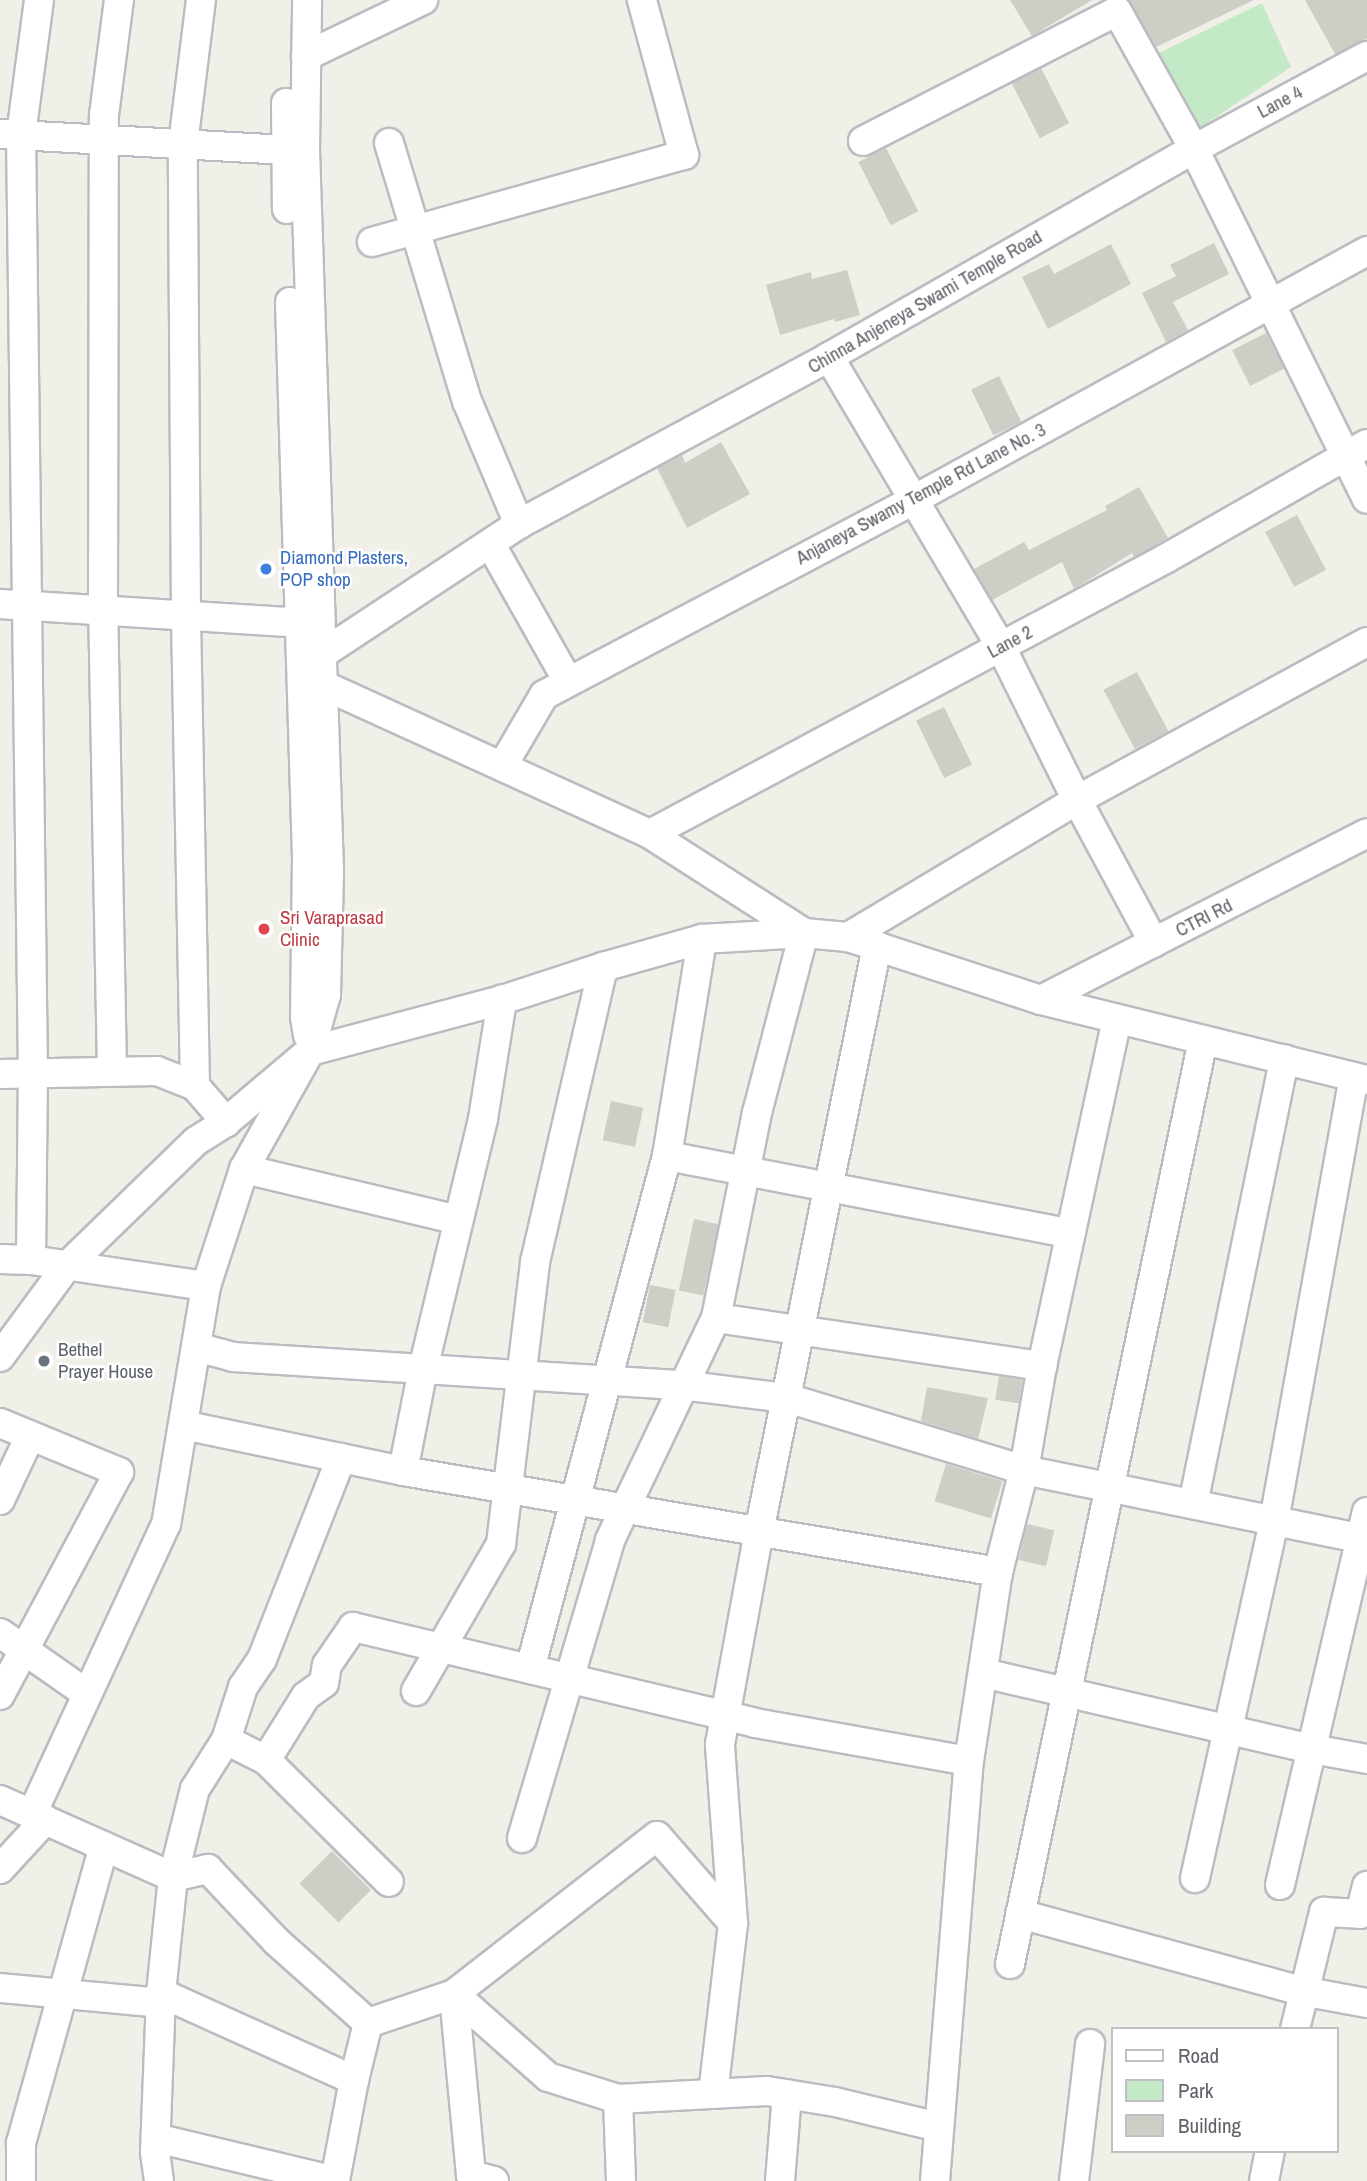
<!DOCTYPE html>
<html>
<head>
<meta charset="utf-8">
<style>
  body { margin:0 }
  #map { position:relative; width:1367px; height:2181px; overflow:hidden; background:#f1f0e8; font-family:"Archivo Narrow",sans-serif }
  div>[style] { position:absolute }
  .green>* { inset:0; background:#c4e9c6 }
  .building>* { inset:0; background:#cecdc6; transform-origin:0 0 }
  .roads { filter:drop-shadow(2px 0 #babcc1) drop-shadow(-2px 0 #babcc1) drop-shadow(0 2px #babcc1) drop-shadow(0 -2px #babcc1) }
  .minor>* { height:28px; margin:-14px; padding:0 14px; transform-origin:14px; border-radius:14px; background:#fff }
  .dots>* { width:19px; height:19px; translate:-50% -50%; box-sizing:border-box; border:4px solid #fff; border-radius:50% }
  span { translate:-50% -50%; white-space:nowrap; text-align:center; line-height:1.15; -webkit-text-stroke:5px #fff; paint-order:stroke }
  .street-label { font-size:19px; color:#5f6268 }
  .shop-label { font-size:19px; color:#366cbe }
  .left { translate:0 -50%; text-align:left }
  .health-label { font-size:19px; color:#be3a42 }
  .worship-label { font-size:19px; color:#5b616d }
  .legend { position:absolute; left:1111px; top:2027px; width:228px; height:126px; box-sizing:border-box; background:#fff; border:2px solid #bfc0c3; margin:0; padding:9px 12px; list-style:none; font-size:21px; color:#5f6268 }
  .legend li { display:flex; align-items:center; gap:14px; height:35px }
  .legend b { width:35px; border:2px solid #bfc0c3 }
</style>
</head>
<body>
<div id="map">
  <div class="green">
    <i style="clip-path:polygon(1262px 3px,1291px 67px,1198px 129px,1159px 53px)"></i>
  </div>
  <div class="building">
    <i style="clip-path:polygon(1010px 0,1092px 0,1032px 36px)"></i>
    <i style="clip-path:polygon(1129px 0,1254px 0,1156px 47px)"></i>
    <i style="clip-path:polygon(1305px 0,1367px 0,1367px 39px,1335px 54px)"></i>
    <i style="left:1041px;top:68px;width:62px;height:33px;rotate:63deg"></i>
    <i style="left:886px;top:148px;width:71px;height:31px;rotate:63deg"></i>
    <i style="clip-path:polygon(1214px 243px,1229px 274px,1173px 302px,1188px 330px,1166px 342px,1142px 293px,1176px 276px,1170px 265px)"></i>
    <i style="clip-path:polygon(1111px 244px,1131px 284px,1048px 329px,1022px 277px,1049px 264px,1054px 274px)"></i>
    <i style="clip-path:polygon(847px 270px,860px 315px,835px 322px,834px 319px,780px 335px,766px 285px,811px 272px,812px 279px)"></i>
    <i style="left:1266px;top:333px;width:40px;height:38px;rotate:63deg"></i>
    <i style="left:999px;top:376px;width:51px;height:31px;rotate:64deg"></i>
    <i style="clip-path:polygon(721px 442px,750px 494px,687px 528px,657px 468px,682px 455px,685px 463px)"></i>
    <i style="clip-path:polygon(1139px 487px,1168px 538px,1134px 557px,1132px 553px,1074px 589px,1062px 562px,992px 600px,974px 569px,1024px 542px,1029px 550px,1107px 510px,1105px 506px)"></i>
    <i style="left:1297px;top:515px;width:62px;height:36px;rotate:62deg"></i>
    <i style="left:1137px;top:672px;width:67px;height:38px;rotate:62deg"></i>
    <i style="left:944px;top:707px;width:64px;height:31px;rotate:64deg"></i>
    <i style="left:611px;top:1101px;width:33px;height:40px;rotate:12deg"></i>
    <i style="left:694px;top:1219px;width:25px;height:73px;rotate:12deg"></i>
    <i style="left:650px;top:1285px;width:26px;height:38px;rotate:11deg"></i>
    <i style="left:999px;top:1376px;width:24px;height:24px;rotate:9deg"></i>
    <i style="clip-path:polygon(927px 1387px,988px 1398px,978px 1439px,921px 1421px)"></i>
    <i style="left:946px;top:1464px;width:59px;height:39px;rotate:17deg"></i>
    <i style="left:1027px;top:1524px;width:28px;height:37px;rotate:13deg"></i>
    <i style="left:332px;top:1851px;width:55px;height:46px;rotate:45deg"></i>
  </div>
  <div class="roads">
    <div class="minor">
      <i style="left:306px;top:56px;width:130px;rotate:-25.6deg"></i>
      <i style="left:286px;top:103px;width:106px;rotate:89.5deg"></i>
      <i style="left:0;top:134px;width:301px;rotate:3.2deg"></i>
      <i style="left:863px;top:141px;width:285px;rotate:-27.1deg"></i>
      <i style="left:1117px;top:11px;width:158px;rotate:60.8deg"></i>
      <i style="left:1194px;top:149px;width:196px;rotate:-28.3deg"></i>
      <i style="left:389px;top:143px;width:270px;rotate:73.2deg"></i>
      <i style="left:467px;top:401px;width:134px;rotate:67.1deg"></i>
      <i style="left:372px;top:242px;width:324px;rotate:-15.6deg"></i>
      <i style="left:684px;top:155px;width:161px;rotate:-105.2deg"></i>
      <i style="left:290px;top:302px;width:555px;rotate:88.25deg"></i>
      <i style="left:307px;top:857px;width:160px;rotate:90.7deg"></i>
      <i style="left:305px;top:1017px;width:18px;rotate:81deg"></i>
      <i style="left:829px;top:357px;width:337px;rotate:59.3deg"></i>
      <i style="left:1001px;top:647px;width:171px;rotate:63.6deg"></i>
      <i style="left:1077px;top:800px;width:162px;rotate:61.7deg"></i>
      <i style="left:491px;top:545px;width:156px;rotate:60.5deg"></i>
      <i style="left:0;top:604px;width:302px;rotate:3.6deg"></i>
      <i style="left:322px;top:654px;width:236px;rotate:-33.4deg"></i>
      <i style="left:519px;top:524px;width:352px;rotate:-28.3deg"></i>
      <i style="left:829px;top:357px;width:420px;rotate:-29.7deg"></i>
      <i style="left:1194px;top:149px;width:390px;rotate:63.7deg"></i>
      <i style="left:323px;top:685px;width:359px;rotate:24.5deg"></i>
      <i style="left:650px;top:834px;width:183px;rotate:32.7deg"></i>
      <i style="left:503px;top:765px;width:81px;rotate:-59.6deg"></i>
      <i style="left:544px;top:695px;width:420px;rotate:-27.8deg"></i>
      <i style="left:915px;top:499px;width:516px;rotate:-28.75deg"></i>
      <i style="left:650px;top:834px;width:584px;rotate:-28.1deg"></i>
      <i style="left:1165px;top:559px;width:232px;rotate:-29.7deg"></i>
      <i style="left:848px;top:937px;width:267px;rotate:-30.9deg"></i>
      <i style="left:1077px;top:800px;width:330px;rotate:-28.6deg"></i>
      <i style="left:1041px;top:1000px;width:366px;rotate:-27.1deg"></i>
      <i style="left:112px;top:1071px;width:463px;rotate:-91.1deg"></i>
      <i style="left:103px;top:608px;width:493px;rotate:-89.9deg"></i>
      <i style="left:104px;top:115px;width:116px;rotate:-82.6deg"></i>
      <i style="left:0;top:1074px;width:157px;rotate:-1.1deg"></i>
      <i style="left:157px;top:1071px;width:41px;rotate:21.5deg"></i>
      <i style="left:195px;top:1086px;width:48px;rotate:49.3deg"></i>
      <i style="left:195px;top:1086px;width:471px;rotate:-91.1deg"></i>
      <i style="left:186px;top:615px;width:471px;rotate:-90.4deg"></i>
      <i style="left:183px;top:144px;width:145px;rotate:-82.9deg"></i>
      <i style="left:667px;top:1156px;width:220px;rotate:-80.8deg"></i>
      <i style="left:244px;top:1169px;width:220px;rotate:13.4deg"></i>
      <i style="left:0;top:1259px;width:31px;rotate:2deg"></i>
      <i style="left:31px;top:1260px;width:177px;rotate:8.5deg"></i>
      <i style="left:206px;top:1286px;width:241px;rotate:99.5deg"></i>
      <i style="left:166px;top:1524px;width:319px;rotate:114.8deg"></i>
      <i style="left:31px;top:1260px;width:185px;rotate:-89.4deg"></i>
      <i style="left:33px;top:1075px;width:940px;rotate:-90.73deg"></i>
      <i style="left:21px;top:135px;width:136px;rotate:-82.4deg"></i>
      <i style="left:206px;top:1286px;width:123px;rotate:-72deg"></i>
      <i style="left:244px;top:1169px;width:135px;rotate:-60.8deg"></i>
      <i style="left:310px;top:1051px;width:58px;rotate:-74.1deg"></i>
      <i style="left:326px;top:995px;width:125px;rotate:-88.6deg"></i>
      <i style="left:329px;top:870px;width:719px;rotate:-91.91deg"></i>
      <i style="left:305px;top:151px;width:151px;rotate:-89.2deg"></i>
      <i style="left:716px;top:1318px;width:330px;rotate:8.4deg"></i>
      <i style="left:196px;top:1347px;width:38px;rotate:15deg"></i>
      <i style="left:233px;top:1357px;width:449px;rotate:3.6deg"></i>
      <i style="left:681px;top:1385px;width:107px;rotate:7deg"></i>
      <i style="left:787px;top:1398px;width:248px;rotate:16.9deg"></i>
      <i style="left:1024px;top:1470px;width:350px;rotate:11.5deg"></i>
      <i style="left:0;top:1357px;width:112px;rotate:-53.7deg"></i>
      <i style="left:66px;top:1267px;width:181px;rotate:-44.1deg"></i>
      <i style="left:196px;top:1141px;width:36px;rotate:-32deg"></i>
      <i style="left:226px;top:1122px;width:110px;rotate:-40.2deg"></i>
      <i style="left:310px;top:1051px;width:199px;rotate:-14.9deg"></i>
      <i style="left:502px;top:1000px;width:106px;rotate:-18.1deg"></i>
      <i style="left:603px;top:967px;width:103px;rotate:-15.8deg"></i>
      <i style="left:702px;top:939px;width:102px;rotate:-3.4deg"></i>
      <i style="left:804px;top:933px;width:44px;rotate:5.2deg"></i>
      <i style="left:848px;top:937px;width:203px;rotate:18.1deg"></i>
      <i style="left:1041px;top:1000px;width:336px;rotate:13.8deg"></i>
      <i style="left:0;top:1423px;width:129px;rotate:22.4deg"></i>
      <i style="left:119px;top:1472px;width:253px;rotate:118.1deg"></i>
      <i style="left:183px;top:1425px;width:225px;rotate:11.8deg"></i>
      <i style="left:403px;top:1471px;width:604px;rotate:9.63deg"></i>
      <i style="left:403px;top:1471px;width:104px;rotate:-78.9deg"></i>
      <i style="left:423px;top:1369px;width:257px;rotate:-76.5deg"></i>
      <i style="left:483px;top:1119px;width:121px;rotate:-80.9deg"></i>
      <i style="left:0;top:1500px;width:71px;rotate:-64.9deg"></i>
      <i style="left:1193px;top:1504px;width:454px;rotate:-78.4deg"></i>
      <i style="left:0;top:1633px;width:106px;rotate:35deg"></i>
      <i style="left:530px;top:1669px;width:531px;rotate:-75.05deg"></i>
      <i style="left:667px;top:1156px;width:411px;rotate:10.9deg"></i>
      <i style="left:983px;top:1673px;width:338px;rotate:13deg"></i>
      <i style="left:1312px;top:1749px;width:56px;rotate:10.3deg"></i>
      <i style="left:416px;top:1691px;width:170px;rotate:-60deg"></i>
      <i style="left:501px;top:1544px;width:284px;rotate:-83.1deg"></i>
      <i style="left:535px;top:1262px;width:303px;rotate:-77deg"></i>
      <i style="left:226px;top:1740px;width:45px;rotate:26.6deg"></i>
      <i style="left:266px;top:1760px;width:173px;rotate:44.8deg"></i>
      <i style="left:266px;top:1760px;width:75px;rotate:-58deg"></i>
      <i style="left:306px;top:1696px;width:22px;rotate:-36deg"></i>
      <i style="left:324px;top:1683px;width:18px;rotate:-81deg"></i>
      <i style="left:327px;top:1665px;width:46px;rotate:-55.6deg"></i>
      <i style="left:353px;top:1627px;width:413px;rotate:13.4deg"></i>
      <i style="left:755px;top:1723px;width:217px;rotate:10.1deg"></i>
      <i style="left:0;top:1800px;width:189px;rotate:24deg"></i>
      <i style="left:173px;top:1877px;width:36px;rotate:-13deg"></i>
      <i style="left:208px;top:1869px;width:99px;rotate:46.6deg"></i>
      <i style="left:276px;top:1941px;width:123px;rotate:41.7deg"></i>
      <i style="left:368px;top:2023px;width:59px;rotate:103.8deg"></i>
      <i style="left:354px;top:2080px;width:103px;rotate:100.7deg"></i>
      <i style="left:522px;top:1838px;width:311px;rotate:-73.5deg"></i>
      <i style="left:610px;top:1540px;width:246px;rotate:-64.5deg"></i>
      <i style="left:716px;top:1318px;width:209px;rotate:-78.7deg"></i>
      <i style="left:757px;top:1113px;width:186px;rotate:-75.4deg"></i>
      <i style="left:0;top:1869px;width:67px;rotate:-47.4deg"></i>
      <i style="left:1195px;top:1878px;width:366px;rotate:-77.5deg"></i>
      <i style="left:1274px;top:1521px;width:451px;rotate:-79.8deg"></i>
      <i style="left:1280px;top:1885px;width:383px;rotate:-76.9deg"></i>
      <i style="left:1020px;top:1914px;width:292px;rotate:15.3deg"></i>
      <i style="left:1302px;top:1991px;width:66px;rotate:10.5deg"></i>
      <i style="left:1010px;top:1964px;width:944px;rotate:-78.2deg"></i>
      <i style="left:0;top:1988px;width:162px;rotate:5.3deg"></i>
      <i style="left:161px;top:1993px;width:212px;rotate:24.3deg"></i>
      <i style="left:368px;top:2023px;width:91px;rotate:-18.6deg"></i>
      <i style="left:454px;top:1994px;width:125px;rotate:41.4deg"></i>
      <i style="left:548px;top:2077px;width:73px;rotate:17.4deg"></i>
      <i style="left:618px;top:2099px;width:149px;rotate:-3.1deg"></i>
      <i style="left:767px;top:2091px;width:69px;rotate:9.2deg"></i>
      <i style="left:835px;top:2102px;width:106px;rotate:13.6deg"></i>
      <i style="left:1295px;top:2029px;width:121px;rotate:-76.1deg"></i>
      <i style="left:1324px;top:1912px;width:36px;rotate:3deg"></i>
      <i style="left:1360px;top:1914px;width:29px;rotate:-76deg"></i>
      <i style="left:713px;top:2094px;width:172px;rotate:-83.3deg"></i>
      <i style="left:733px;top:1923px;width:179px;rotate:-94.2deg"></i>
      <i style="left:720px;top:1744px;width:216px;rotate:-79.6deg"></i>
      <i style="left:759px;top:1532px;width:598px;rotate:-78.61deg"></i>
      <i style="left:618px;top:2099px;width:82px;rotate:87.9deg"></i>
      <i style="left:156px;top:2138px;width:184px;rotate:13.5deg"></i>
      <i style="left:21px;top:2181px;width:38px;rotate:-90deg"></i>
      <i style="left:21px;top:2143px;width:308px;rotate:-74.4deg"></i>
      <i style="left:159px;top:2181px;width:29px;rotate:-98deg"></i>
      <i style="left:155px;top:2152px;width:159px;rotate:-87.8deg"></i>
      <i style="left:161px;top:1993px;width:117px;rotate:-84.1deg"></i>
      <i style="left:173px;top:1877px;width:91px;rotate:-76deg"></i>
      <i style="left:195px;top:1789px;width:58px;rotate:-57.7deg"></i>
      <i style="left:226px;top:1740px;width:56px;rotate:-72.2deg"></i>
      <i style="left:243px;top:1687px;width:34px;rotate:-56deg"></i>
      <i style="left:262px;top:1659px;width:216px;rotate:-68.5deg"></i>
      <i style="left:494px;top:2181px;width:24px;rotate:-165deg"></i>
      <i style="left:471px;top:2175px;width:182px;rotate:-95.4deg"></i>
      <i style="left:454px;top:1994px;width:257px;rotate:-37.9deg"></i>
      <i style="left:657px;top:1836px;width:116px;rotate:48.9deg"></i>
      <i style="left:780px;top:2181px;width:87px;rotate:-85.4deg"></i>
      <i style="left:935px;top:2181px;width:421px;rotate:-85.4deg"></i>
      <i style="left:969px;top:1761px;width:191px;rotate:-81.3deg"></i>
      <i style="left:998px;top:1572px;width:105px;rotate:-75.7deg"></i>
      <i style="left:1024px;top:1470px;width:106px;rotate:-80.2deg"></i>
      <i style="left:1042px;top:1366px;width:355px;rotate:-77.8deg"></i>
      <i style="left:1074px;top:2181px;width:138px;rotate:-83.3deg"></i>
      <i style="left:1264px;top:2181px;width:31px;rotate:-79deg"></i>
    </div>
  </div>
  <div class="dots">
    <i style="left:266px;top:569px;background:#3f7fe0"></i>
    <i style="left:264px;top:929px;background:#e0444e"></i>
    <i style="left:44px;top:1361px;background:#6b7280"></i>
  </div>
  <div class="street-label">
    <span style="left:1280px;top:102px;rotate:-28deg">Lane 4</span>
    <span style="left:925px;top:302px;rotate:-30deg">Chinna Anjeneya Swami Temple Road</span>
    <span style="left:921px;top:494px;rotate:-28deg">Anjaneya Swamy Temple Rd Lane No. 3</span>
    <span style="left:1010px;top:642px;rotate:-28deg">Lane 2</span>
    <span style="left:1204px;top:918px;rotate:-27deg">CTRI Rd</span>
  </div>
  <div class="shop-label">
    <span class="left" style="left:280px;top:569px">Diamond Plasters,<br>POP shop</span>
  </div>
  <div class="health-label">
    <span class="left" style="left:280px;top:929px">Sri Varaprasad<br>Clinic</span>
  </div>
  <div class="worship-label">
    <span class="left" style="left:58px;top:1361px">Bethel<br>Prayer House</span>
  </div>
  <ul class="legend">
  <li><b style="height:9px;background:#fff"></b>Road</li>
  <li><b style="height:19px;background:#c4e9c6"></b>Park</li>
  <li><b style="height:19px;background:#cecdc6"></b>Building</li>
  </ul>
</div>
</body>
</html>
